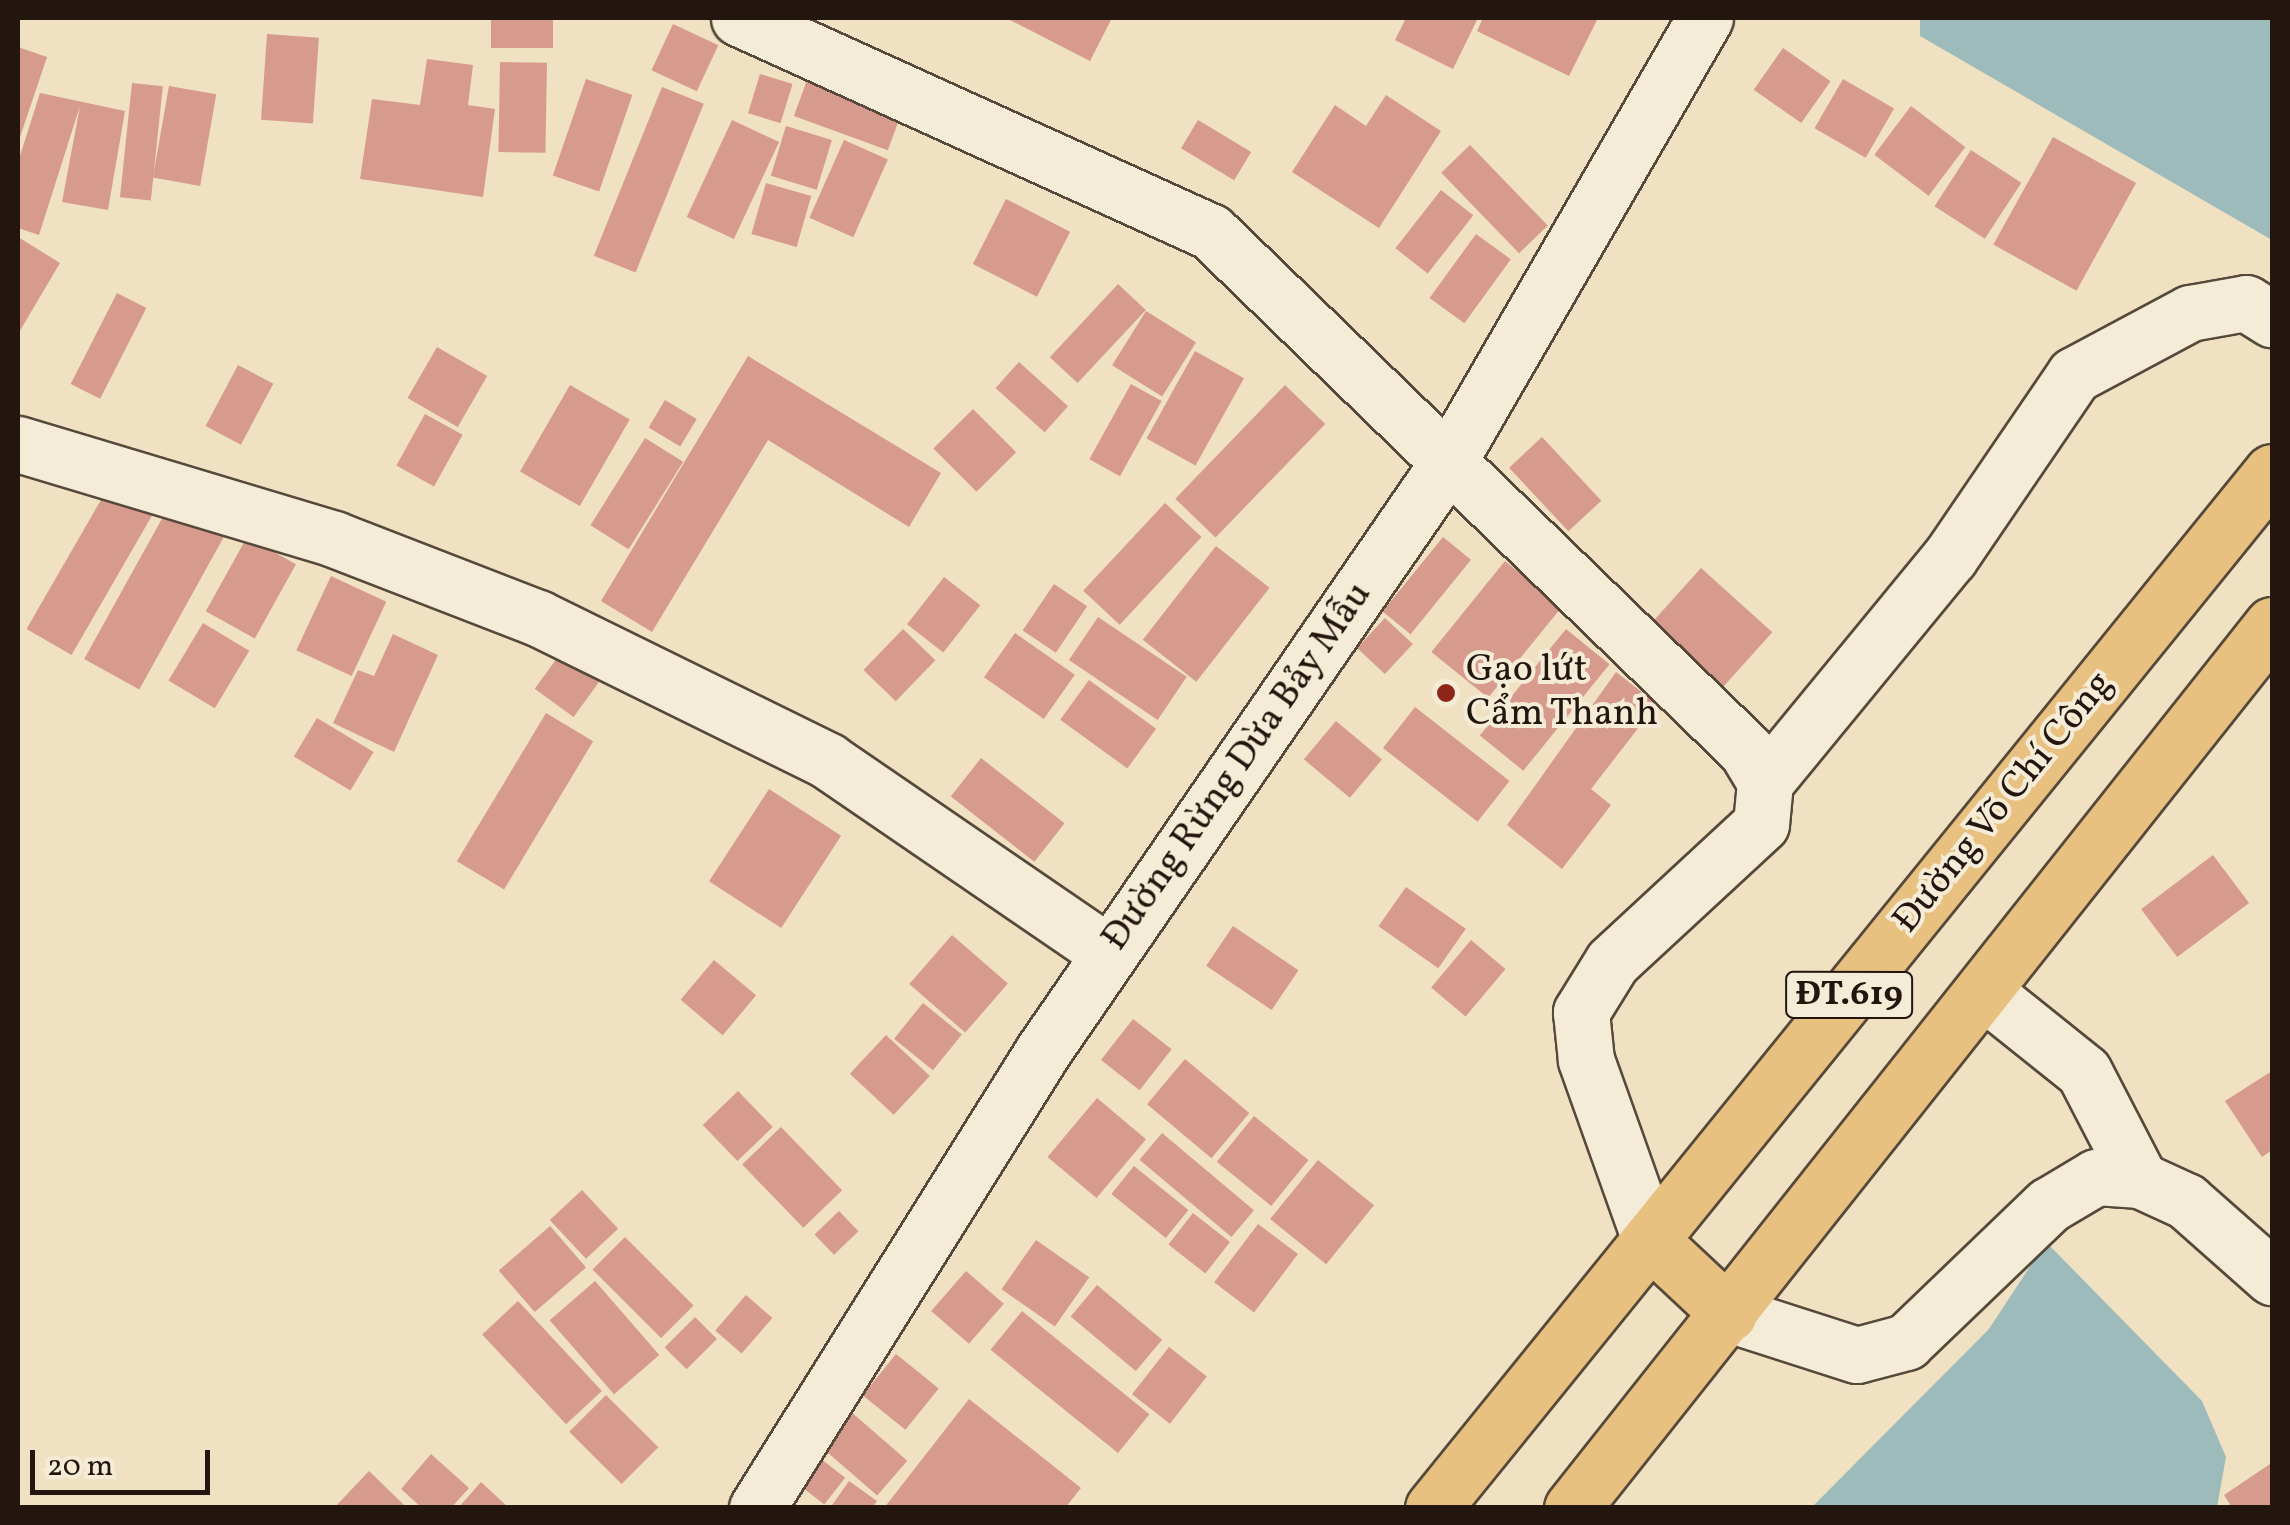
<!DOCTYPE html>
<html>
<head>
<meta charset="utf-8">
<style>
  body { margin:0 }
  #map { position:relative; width:2290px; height:1525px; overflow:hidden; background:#efe1c1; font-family:Vollkorn,serif }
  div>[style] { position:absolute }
  .water>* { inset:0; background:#9dbbbb }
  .building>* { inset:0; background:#d79b8e; transform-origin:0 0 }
  .roads { filter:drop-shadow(2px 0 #56493b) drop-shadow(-2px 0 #56493b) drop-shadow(0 2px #56493b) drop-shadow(0 -2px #56493b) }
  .minor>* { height:55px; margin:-27.5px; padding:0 27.5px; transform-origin:27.5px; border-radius:27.5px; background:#f5ecd7 }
  .tertiary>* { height:55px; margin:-27.5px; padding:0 27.5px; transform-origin:27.5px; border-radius:27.5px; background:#f5ecd7 }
  .primary>* { height:55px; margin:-27.5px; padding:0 27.5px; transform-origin:27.5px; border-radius:27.5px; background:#e8c080 }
  .dots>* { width:28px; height:28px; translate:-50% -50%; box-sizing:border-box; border:5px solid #f5ecd7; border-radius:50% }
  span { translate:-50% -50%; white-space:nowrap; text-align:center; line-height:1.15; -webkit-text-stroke:8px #f5ecd7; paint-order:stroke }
  .shield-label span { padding:2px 8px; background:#f5ecd7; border:2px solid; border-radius:8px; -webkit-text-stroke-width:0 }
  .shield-label { font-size:35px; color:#23160e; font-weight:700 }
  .poi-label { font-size:38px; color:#23160e }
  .left { translate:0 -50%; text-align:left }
  .street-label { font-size:38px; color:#23160e }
  .frame { position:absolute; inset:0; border:20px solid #23160e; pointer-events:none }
  .scale { position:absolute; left:30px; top:1450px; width:180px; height:45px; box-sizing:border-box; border:5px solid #23160e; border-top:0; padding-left:12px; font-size:30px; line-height:35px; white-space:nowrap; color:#23160e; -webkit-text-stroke:8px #f5ecd7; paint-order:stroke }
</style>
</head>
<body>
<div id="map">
  <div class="water">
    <i style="clip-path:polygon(1920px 18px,2272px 18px,2272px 240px,1920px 36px)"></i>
    <i style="clip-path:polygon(2046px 1242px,2202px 1401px,2226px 1457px,2217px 1507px,1811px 1508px,1989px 1329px)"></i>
  </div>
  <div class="building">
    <i style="left:491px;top:18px;width:62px;height:30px"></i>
    <i style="clip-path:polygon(1006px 18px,1112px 18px,1090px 61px)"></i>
    <i style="clip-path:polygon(1406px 18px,1478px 18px,1453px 69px,1395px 40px)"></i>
    <i style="clip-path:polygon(1483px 18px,1598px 18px,1569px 76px,1477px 31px)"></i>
    <i style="left:673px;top:24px;width:50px;height:51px;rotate:25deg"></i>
    <i style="left:267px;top:34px;width:52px;height:86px;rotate:4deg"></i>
    <i style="clip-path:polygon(18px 47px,47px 57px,18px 143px)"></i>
    <i style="left:1783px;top:48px;width:58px;height:51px;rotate:35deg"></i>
    <i style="clip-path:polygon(427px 59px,473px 65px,468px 105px,495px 109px,483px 197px,360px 179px,372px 99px,420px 105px)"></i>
    <i style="left:500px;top:62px;width:47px;height:90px;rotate:1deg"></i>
    <i style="left:811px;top:69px;width:100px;height:50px;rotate:20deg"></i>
    <i style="left:760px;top:74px;width:34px;height:41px;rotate:17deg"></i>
    <i style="left:586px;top:79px;width:49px;height:102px;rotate:19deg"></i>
    <i style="left:1843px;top:79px;width:59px;height:57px;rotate:30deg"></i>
    <i style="left:132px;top:83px;width:31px;height:115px;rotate:6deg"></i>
    <i style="left:169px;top:86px;width:48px;height:93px;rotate:10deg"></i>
    <i style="left:662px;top:87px;width:45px;height:182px;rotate:22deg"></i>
    <i style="clip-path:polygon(40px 93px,125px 111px,108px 210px,62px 202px,80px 106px,39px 235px,18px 228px,18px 162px)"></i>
    <i style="clip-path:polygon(1386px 95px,1441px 131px,1379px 228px,1292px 172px,1335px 105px,1366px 126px)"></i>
    <i style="left:1911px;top:106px;width:68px;height:61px;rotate:37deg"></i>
    <i style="left:732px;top:120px;width:52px;height:107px;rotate:25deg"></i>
    <i style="left:1198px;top:120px;width:62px;height:33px;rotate:31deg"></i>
    <i style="left:786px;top:126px;width:48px;height:52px;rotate:17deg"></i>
    <i style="left:2053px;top:137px;width:95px;height:123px;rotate:29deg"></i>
    <i style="left:844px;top:140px;width:48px;height:85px;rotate:24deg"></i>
    <i style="left:1470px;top:145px;width:112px;height:40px;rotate:46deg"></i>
    <i style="left:1971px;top:150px;width:60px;height:67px;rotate:33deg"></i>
    <i style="left:766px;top:183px;width:47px;height:53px;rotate:16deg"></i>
    <i style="left:1441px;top:190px;width:41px;height:74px;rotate:38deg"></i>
    <i style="left:1006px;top:199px;width:72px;height:73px;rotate:27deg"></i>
    <i style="left:1476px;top:234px;width:43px;height:79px;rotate:36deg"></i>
    <i style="clip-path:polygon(18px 237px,60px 263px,18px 334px)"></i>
    <i style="left:1118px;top:284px;width:38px;height:100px;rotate:43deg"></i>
    <i style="left:117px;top:293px;width:33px;height:102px;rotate:27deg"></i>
    <i style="left:1146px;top:311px;width:59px;height:64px;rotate:32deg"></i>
    <i style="left:437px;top:347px;width:58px;height:59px;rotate:30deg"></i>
    <i style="left:1195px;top:351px;width:56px;height:100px;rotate:29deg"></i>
    <i style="clip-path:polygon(748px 356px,941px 473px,909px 527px,768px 440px,652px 632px,601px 601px)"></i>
    <i style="left:1019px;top:362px;width:66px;height:35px;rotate:42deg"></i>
    <i style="left:238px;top:365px;width:40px;height:69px;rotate:28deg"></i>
    <i style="left:1131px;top:384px;width:35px;height:86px;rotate:29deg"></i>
    <i style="left:570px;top:385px;width:69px;height:100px;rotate:30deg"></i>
    <i style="left:1285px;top:385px;width:56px;height:158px;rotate:44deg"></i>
    <i style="left:665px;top:400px;width:37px;height:32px;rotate:31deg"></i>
    <i style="left:973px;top:409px;width:61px;height:56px;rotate:45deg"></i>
    <i style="left:425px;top:414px;width:43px;height:59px;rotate:29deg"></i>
    <i style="left:1542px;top:437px;width:87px;height:45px;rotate:47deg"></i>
    <i style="left:645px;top:438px;width:45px;height:103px;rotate:32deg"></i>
    <i style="left:109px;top:486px;width:52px;height:165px;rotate:30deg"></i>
    <i style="left:1165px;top:503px;width:50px;height:120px;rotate:43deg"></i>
    <i style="left:169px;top:506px;width:63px;height:175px;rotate:29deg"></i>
    <i style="left:247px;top:537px;width:56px;height:85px;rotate:29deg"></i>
    <i style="left:1443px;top:537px;width:36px;height:96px;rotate:39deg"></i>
    <i style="left:1216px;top:546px;width:68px;height:119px;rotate:38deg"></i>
    <i style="left:1505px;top:561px;width:73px;height:117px;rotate:39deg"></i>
    <i style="left:1701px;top:568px;width:96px;height:75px;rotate:42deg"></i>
    <i style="left:331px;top:576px;width:61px;height:82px;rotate:25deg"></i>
    <i style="left:944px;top:577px;width:46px;height:60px;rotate:38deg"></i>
    <i style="left:1054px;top:584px;width:40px;height:56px;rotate:34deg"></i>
    <i style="left:1098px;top:617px;width:107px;height:52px;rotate:34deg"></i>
    <i style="left:1385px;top:618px;width:38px;height:41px;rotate:43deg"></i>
    <i style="left:203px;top:623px;width:54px;height:67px;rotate:31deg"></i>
    <i style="left:903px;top:629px;width:45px;height:57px;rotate:44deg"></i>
    <i style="left:1566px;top:629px;width:56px;height:137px;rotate:39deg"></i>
    <i style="left:1015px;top:633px;width:73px;height:54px;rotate:35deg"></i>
    <i style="clip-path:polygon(393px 634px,438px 655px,394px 752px,333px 723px,358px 670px,374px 676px)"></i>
    <i style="left:560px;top:654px;width:48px;height:43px;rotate:36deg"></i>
    <i style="clip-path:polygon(1616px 672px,1657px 704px,1591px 789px,1611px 805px,1562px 869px,1507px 825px)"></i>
    <i style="left:1089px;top:680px;width:83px;height:49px;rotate:36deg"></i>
    <i style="left:1415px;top:707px;width:120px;height:52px;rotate:38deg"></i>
    <i style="left:546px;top:713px;width:55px;height:173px;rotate:31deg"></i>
    <i style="left:317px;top:718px;width:66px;height:45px;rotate:31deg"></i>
    <i style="left:1336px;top:721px;width:60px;height:50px;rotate:40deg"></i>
    <i style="left:981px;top:758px;width:106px;height:49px;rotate:38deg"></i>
    <i style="left:769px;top:789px;width:86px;height:110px;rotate:33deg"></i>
    <i style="left:2213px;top:855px;width:60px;height:90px;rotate:53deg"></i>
    <i style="left:1406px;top:887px;width:73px;height:48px;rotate:35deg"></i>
    <i style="left:1233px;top:926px;width:79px;height:48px;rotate:34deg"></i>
    <i style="left:952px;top:935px;width:74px;height:65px;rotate:41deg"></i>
    <i style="left:1471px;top:940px;width:45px;height:62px;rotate:40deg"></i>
    <i style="left:714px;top:960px;width:55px;height:52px;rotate:40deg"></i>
    <i style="left:923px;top:1003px;width:50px;height:46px;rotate:39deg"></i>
    <i style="left:1133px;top:1019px;width:49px;height:52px;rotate:38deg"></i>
    <i style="left:886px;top:1035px;width:60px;height:53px;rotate:43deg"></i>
    <i style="left:1185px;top:1059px;width:84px;height:59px;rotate:40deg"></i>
    <i style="clip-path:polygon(2272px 1071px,2272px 1150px,2262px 1157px,2225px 1101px)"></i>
    <i style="left:738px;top:1091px;width:50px;height:49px;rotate:46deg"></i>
    <i style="left:1097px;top:1098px;width:64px;height:77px;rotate:40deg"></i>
    <i style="left:1254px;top:1116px;width:70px;height:59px;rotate:39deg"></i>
    <i style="left:781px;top:1127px;width:88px;height:54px;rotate:46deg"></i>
    <i style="left:1162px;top:1133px;width:120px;height:35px;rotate:40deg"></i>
    <i style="left:1318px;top:1160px;width:72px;height:76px;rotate:39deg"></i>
    <i style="left:1134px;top:1166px;width:70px;height:36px;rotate:39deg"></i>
    <i style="left:582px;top:1190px;width:53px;height:44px;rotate:47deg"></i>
    <i style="left:839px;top:1211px;width:28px;height:34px;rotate:46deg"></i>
    <i style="left:1193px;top:1213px;width:47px;height:40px;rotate:38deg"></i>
    <i style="left:1258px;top:1224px;width:50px;height:73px;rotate:37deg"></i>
    <i style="left:550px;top:1226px;width:55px;height:68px;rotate:49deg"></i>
    <i style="left:625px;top:1237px;width:97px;height:46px;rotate:45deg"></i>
    <i style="left:1036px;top:1240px;width:65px;height:60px;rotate:35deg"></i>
    <i style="left:966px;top:1271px;width:50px;height:53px;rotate:41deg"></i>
    <i style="left:595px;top:1281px;width:98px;height:60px;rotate:49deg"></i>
    <i style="left:1097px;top:1285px;width:85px;height:41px;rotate:40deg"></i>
    <i style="left:746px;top:1295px;width:35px;height:47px;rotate:41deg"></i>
    <i style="left:518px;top:1301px;width:123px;height:49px;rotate:47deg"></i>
    <i style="left:1022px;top:1311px;width:164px;height:50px;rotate:39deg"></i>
    <i style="left:695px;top:1317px;width:31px;height:43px;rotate:45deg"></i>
    <i style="left:1169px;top:1347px;width:48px;height:60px;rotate:38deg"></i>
    <i style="left:896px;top:1354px;width:55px;height:53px;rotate:39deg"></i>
    <i style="left:606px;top:1395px;width:74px;height:52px;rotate:45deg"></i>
    <i style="clip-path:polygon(969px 1399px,1081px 1488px,1065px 1508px,884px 1508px)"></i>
    <i style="left:850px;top:1411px;width:76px;height:46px;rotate:41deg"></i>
    <i style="clip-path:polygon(431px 1454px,469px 1488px,451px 1508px,422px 1508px,401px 1489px)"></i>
    <i style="left:816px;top:1455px;width:37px;height:34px;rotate:38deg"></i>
    <i style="clip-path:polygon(2270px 1464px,2272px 1508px,2232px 1508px,2224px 1495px)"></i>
    <i style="clip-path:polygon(369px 1471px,401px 1502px,407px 1508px,334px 1508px)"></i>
    <i style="clip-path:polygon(849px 1481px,877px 1501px,872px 1508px,830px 1508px)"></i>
    <i style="clip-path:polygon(481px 1482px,509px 1508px,458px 1508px)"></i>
  </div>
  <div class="roads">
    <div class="minor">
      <i style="left:739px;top:18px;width:518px;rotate:24.39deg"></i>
      <i style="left:1211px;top:232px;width:745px;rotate:44.08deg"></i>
      <i style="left:1746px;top:750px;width:37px;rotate:59deg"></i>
      <i style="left:1765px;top:782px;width:42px;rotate:95.4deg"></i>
      <i style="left:1761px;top:824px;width:203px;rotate:137.2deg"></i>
      <i style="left:1612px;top:962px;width:59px;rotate:121.8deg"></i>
      <i style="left:1581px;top:1012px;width:48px;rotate:84.1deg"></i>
      <i style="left:1586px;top:1060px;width:191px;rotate:70.4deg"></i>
      <i style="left:18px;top:444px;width:330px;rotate:16.7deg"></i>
      <i style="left:334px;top:539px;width:219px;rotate:21.2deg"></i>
      <i style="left:538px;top:618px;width:323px;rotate:26.2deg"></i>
      <i style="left:828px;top:761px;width:340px;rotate:34.4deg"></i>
      <i style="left:1765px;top:782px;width:291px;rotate:-50.6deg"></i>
      <i style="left:1950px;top:557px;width:220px;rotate:-55.7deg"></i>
      <i style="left:2074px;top:375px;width:132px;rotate:-28.1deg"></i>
      <i style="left:2190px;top:313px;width:57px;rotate:-10.1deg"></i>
      <i style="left:2246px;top:303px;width:31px;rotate:32deg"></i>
      <i style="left:1983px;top:991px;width:129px;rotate:38.7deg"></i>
      <i style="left:2084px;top:1072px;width:122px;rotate:62.6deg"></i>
      <i style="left:1729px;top:1314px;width:134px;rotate:17.8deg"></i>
      <i style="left:1857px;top:1355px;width:51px;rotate:-14.9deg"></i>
      <i style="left:1906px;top:1342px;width:198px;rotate:-43.8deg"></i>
      <i style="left:2049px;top:1205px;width:55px;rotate:-30.8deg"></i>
      <i style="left:2096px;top:1177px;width:44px;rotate:3.9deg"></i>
      <i style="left:2140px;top:1180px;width:51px;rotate:24.5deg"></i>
      <i style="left:2186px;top:1201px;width:115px;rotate:41.5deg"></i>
    </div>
    <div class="tertiary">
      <i style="left:757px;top:1508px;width:539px;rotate:-57.96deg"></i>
      <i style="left:1043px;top:1051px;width:713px;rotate:-55.46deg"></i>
      <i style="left:1447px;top:464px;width:515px;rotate:-59.95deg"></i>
    </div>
    <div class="primary">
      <i style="left:1650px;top:1240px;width:108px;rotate:43.1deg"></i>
      <i style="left:1433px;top:1508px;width:1333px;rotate:-51deg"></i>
      <i style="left:1572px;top:1508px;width:1127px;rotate:-51.59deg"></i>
    </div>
  </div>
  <div class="dots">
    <i style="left:1446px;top:693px;background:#8f2418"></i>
  </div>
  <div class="shield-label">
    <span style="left:1849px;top:995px">ĐT.619</span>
  </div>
  <div class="poi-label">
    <span class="left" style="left:1466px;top:693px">Gạo lứt<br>Cẩm Thanh</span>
  </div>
  <div class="street-label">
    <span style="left:1238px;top:767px;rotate:-55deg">Đường Rừng Dừa Bảy Mẫu</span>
    <span style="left:2004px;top:803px;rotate:-51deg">Đường Võ Chí Công</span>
  </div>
  <div class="frame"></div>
  <div class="scale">20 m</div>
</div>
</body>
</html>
